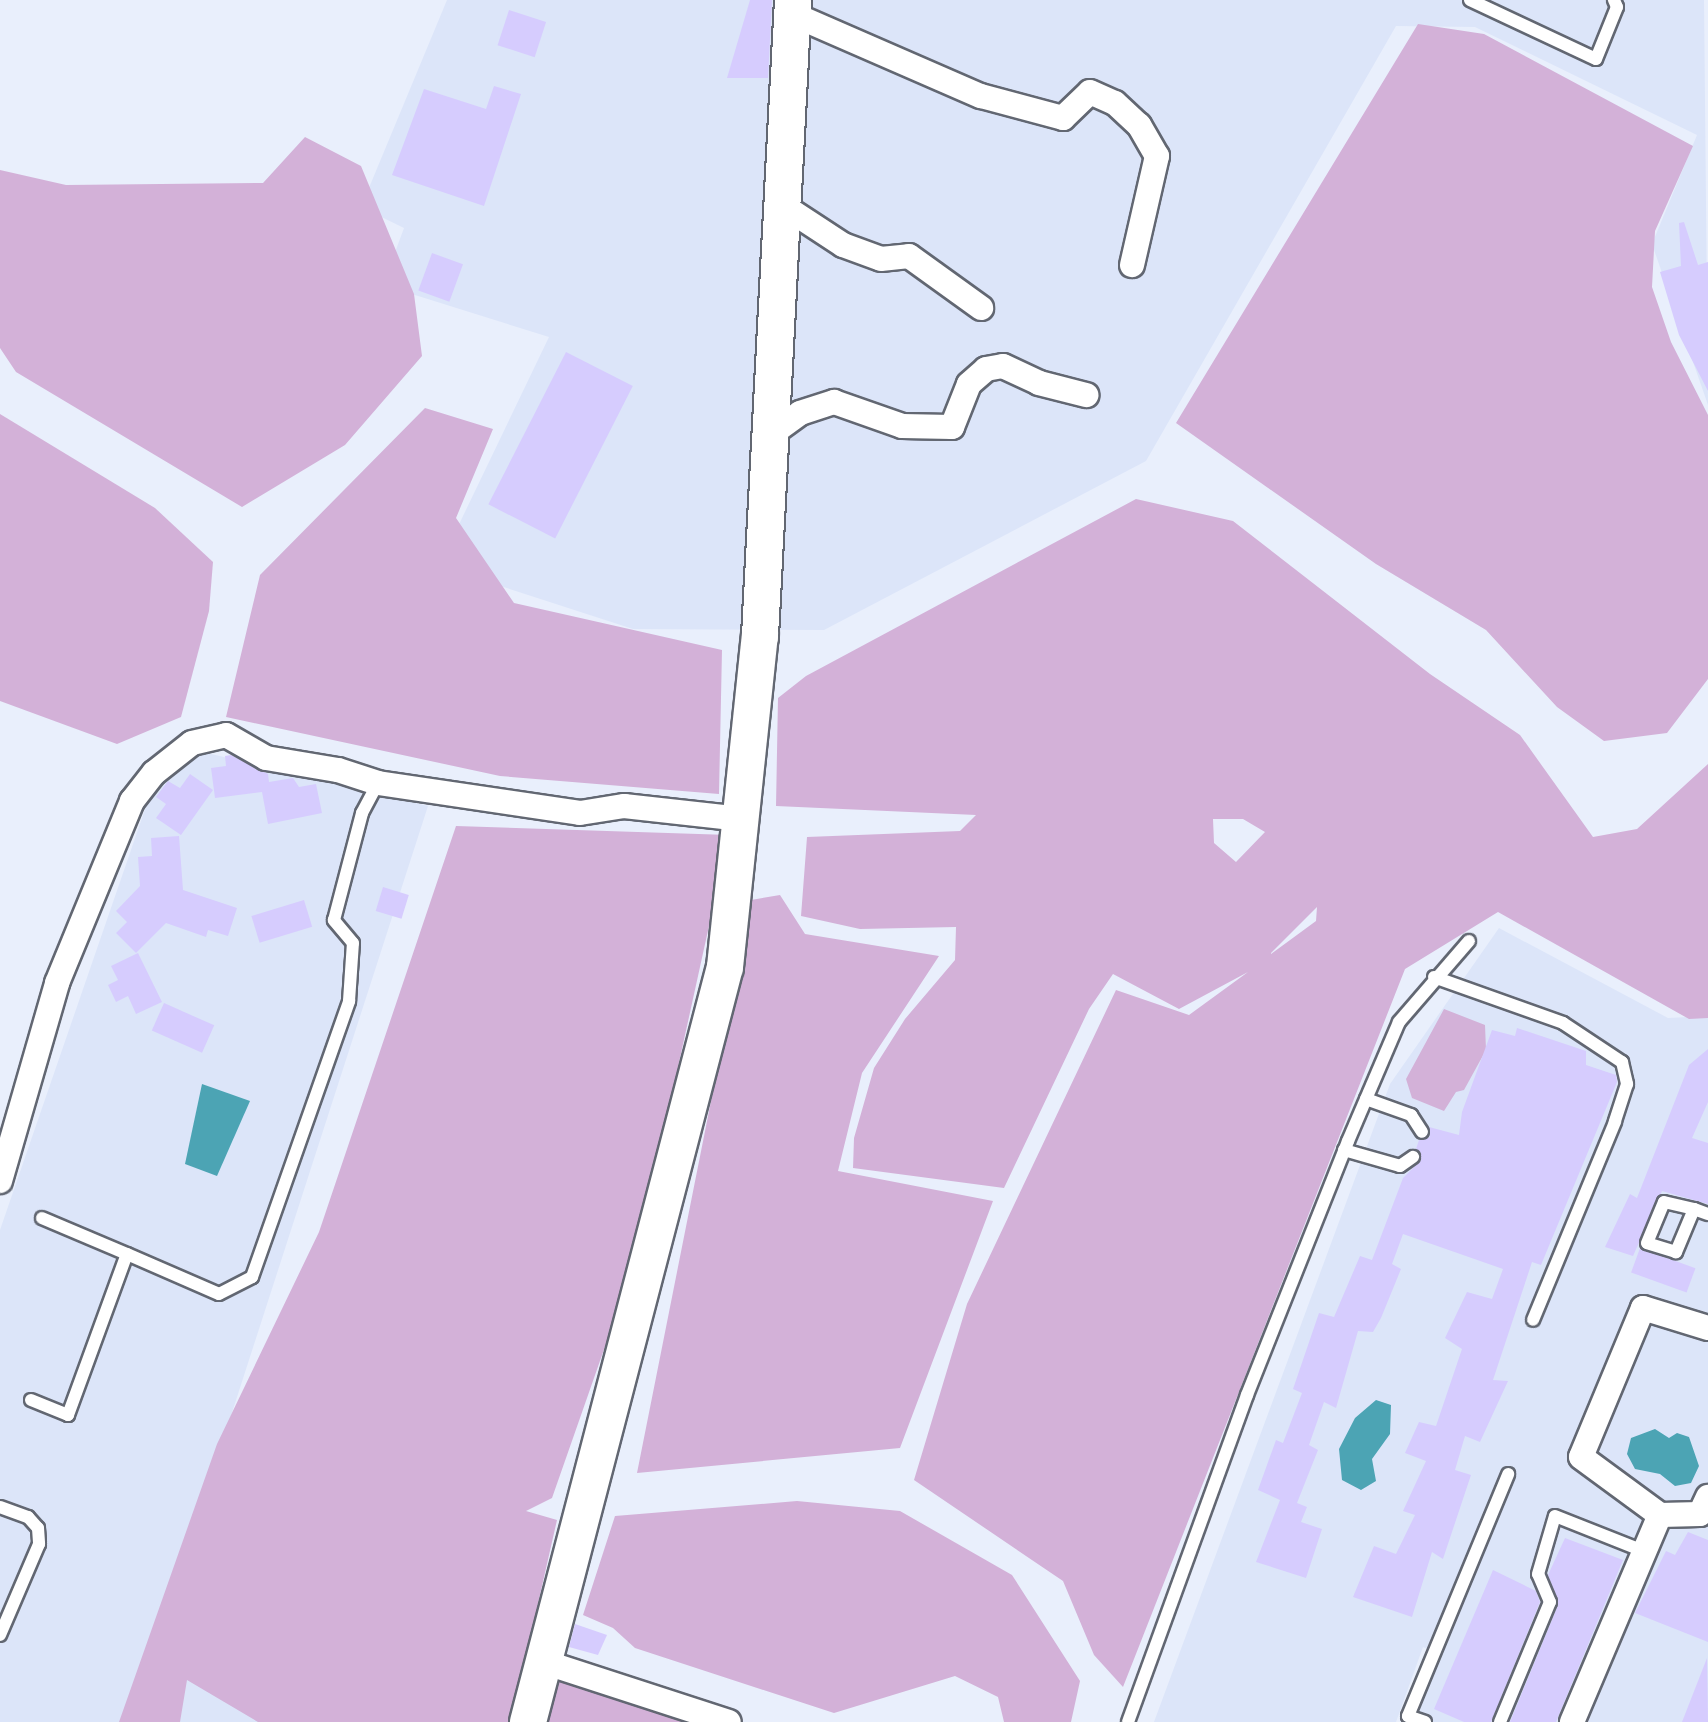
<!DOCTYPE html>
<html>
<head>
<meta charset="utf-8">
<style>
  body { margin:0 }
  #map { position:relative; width:1708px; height:1722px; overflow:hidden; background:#e9effc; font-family:Overpass,sans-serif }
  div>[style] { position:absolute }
  .built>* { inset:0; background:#dce5f9 }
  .green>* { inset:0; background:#d3b1d8 }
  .water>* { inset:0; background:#4ca4b4 }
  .building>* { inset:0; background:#d6ccfe; transform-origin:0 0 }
  .roads { filter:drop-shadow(2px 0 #626772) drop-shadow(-2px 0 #626772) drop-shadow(0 2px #626772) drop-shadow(0 -2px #626772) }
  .lane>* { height:12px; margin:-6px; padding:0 6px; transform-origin:6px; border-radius:6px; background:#fff }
  .street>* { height:24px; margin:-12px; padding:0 12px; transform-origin:12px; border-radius:12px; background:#fff }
  .secondary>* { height:36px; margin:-18px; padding:0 18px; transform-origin:18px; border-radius:18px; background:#fff }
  span { translate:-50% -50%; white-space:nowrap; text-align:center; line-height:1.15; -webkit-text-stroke:8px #fbfcff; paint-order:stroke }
</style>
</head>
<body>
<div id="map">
  <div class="built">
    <i style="clip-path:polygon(447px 0,1704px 0,1708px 405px,1652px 244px,1697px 135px,1475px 27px,1396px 26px,1146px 461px,824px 630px,633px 629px,439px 566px,549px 337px,383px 285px,404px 228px,361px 207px)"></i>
    <i style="clip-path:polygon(203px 752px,428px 806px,154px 1654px,418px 1722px,0 1722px,0 1230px,152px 789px)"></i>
    <i style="clip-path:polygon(1499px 928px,1668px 1018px,1708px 1016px,1708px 1722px,1415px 1722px,1439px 1654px,1423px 1647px,1396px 1722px,1154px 1722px,1390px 1084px)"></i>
  </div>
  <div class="green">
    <i style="clip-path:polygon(1418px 24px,1484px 34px,1693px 146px,1655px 231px,1652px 287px,1671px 342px,1708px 415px,1708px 679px,1667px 733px,1604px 741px,1557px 707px,1486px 630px,1376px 564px,1176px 423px)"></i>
    <i style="clip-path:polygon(305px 137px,361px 166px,414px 294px,422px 356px,345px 445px,242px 507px,16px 372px,0 348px,0 170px,66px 185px,263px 183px)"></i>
    <i style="clip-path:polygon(425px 408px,493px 429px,456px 518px,514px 603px,722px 650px,719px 794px,500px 776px,226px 717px,260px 575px)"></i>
    <i style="clip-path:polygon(0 414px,155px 508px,213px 562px,209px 611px,181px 717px,117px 744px,0 701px)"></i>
    <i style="clip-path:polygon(evenodd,1136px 499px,1233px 521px,1430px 674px,1520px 735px,1593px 837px,1637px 829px,1708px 764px,1708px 1018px,1689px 1019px,1498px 912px,1405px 969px,1123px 1687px,1094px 1655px,1063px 1581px,914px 1480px,967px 1304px,1116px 990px,1189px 1015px,1248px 972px,1179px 1009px,1113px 974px,1089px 1009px,1004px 1188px,853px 1168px,854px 1138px,874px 1068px,905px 1019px,955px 960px,956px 927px,860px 929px,801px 916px,807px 837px,960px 831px,976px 815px,776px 806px,778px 698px,806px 676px,1136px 499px,1213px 819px,1243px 819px,1265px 832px,1236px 862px,1214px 843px,1213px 819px,1136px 499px,1317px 907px,1316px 921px,1271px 954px,1271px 953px,1317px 907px)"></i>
    <i style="clip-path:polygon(456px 826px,729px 835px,636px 1258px,552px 1498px,526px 1511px,557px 1520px,511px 1722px,258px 1722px,187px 1680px,180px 1722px,119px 1722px,217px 1444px,319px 1232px)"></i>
    <i style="clip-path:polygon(780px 895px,805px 934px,939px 956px,862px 1073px,838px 1171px,993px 1201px,900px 1448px,637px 1473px,751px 900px)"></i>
    <i style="clip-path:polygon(1444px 1009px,1485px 1025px,1486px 1050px,1464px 1090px,1456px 1092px,1444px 1111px,1412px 1098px,1406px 1079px)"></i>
    <i style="clip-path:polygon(797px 1501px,900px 1511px,1012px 1575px,1080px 1681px,1071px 1722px,1004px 1722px,998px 1697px,955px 1676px,834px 1713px,635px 1648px,613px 1628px,583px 1615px,615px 1516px)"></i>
    <i style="clip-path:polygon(554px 1677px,685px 1722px,540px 1722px)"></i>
  </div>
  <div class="water">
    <i style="clip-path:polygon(202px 1084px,250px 1101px,217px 1176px,185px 1164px)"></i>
    <i style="clip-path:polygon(1376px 1400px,1391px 1405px,1390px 1434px,1372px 1459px,1376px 1481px,1361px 1490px,1342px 1480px,1339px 1449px,1355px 1418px)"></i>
    <i style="clip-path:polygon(1655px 1429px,1669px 1438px,1677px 1433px,1689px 1437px,1699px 1466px,1691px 1483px,1675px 1486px,1660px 1474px,1635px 1469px,1627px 1454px,1631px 1438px)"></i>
  </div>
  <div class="building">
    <i style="clip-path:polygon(750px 0,772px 0,768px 78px,727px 78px)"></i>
    <i style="left:509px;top:10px;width:39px;height:37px;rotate:18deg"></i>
    <i style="clip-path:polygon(494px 86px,521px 94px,484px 206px,392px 175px,424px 89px,486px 109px)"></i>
    <i style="clip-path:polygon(1684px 222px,1698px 265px,1708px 262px,1708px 391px,1679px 335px,1660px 272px,1681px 266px,1679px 223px)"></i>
    <i style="left:432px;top:253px;width:33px;height:40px;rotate:20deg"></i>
    <i style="left:566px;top:352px;width:75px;height:171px;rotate:27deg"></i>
    <i style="clip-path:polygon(231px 755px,268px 774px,269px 782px,293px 778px,299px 787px,316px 784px,322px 813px,268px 824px,262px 792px,215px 798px,211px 768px,226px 766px,225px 756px)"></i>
    <i style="clip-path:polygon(190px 774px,213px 790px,181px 835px,156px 818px,166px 804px,156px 797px,168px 781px,180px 788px)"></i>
    <i style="clip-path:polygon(179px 836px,183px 890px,237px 908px,228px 936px,208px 930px,206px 937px,166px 923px,136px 953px,116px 933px,127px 922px,116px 911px,140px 886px,138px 857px,152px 856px,151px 838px)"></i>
    <i style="left:383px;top:887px;width:27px;height:25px;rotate:17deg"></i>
    <i style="left:304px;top:900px;width:28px;height:55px;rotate:73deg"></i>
    <i style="clip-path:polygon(138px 953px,162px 1002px,136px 1014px,128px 996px,116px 1002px,108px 985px,118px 980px,111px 966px)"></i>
    <i style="left:164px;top:1003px;width:55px;height:30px;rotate:24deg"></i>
    <i style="clip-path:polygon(1517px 1028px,1586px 1051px,1586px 1065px,1616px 1075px,1617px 1082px,1541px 1265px,1532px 1262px,1493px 1380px,1508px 1381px,1480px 1442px,1465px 1436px,1455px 1470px,1471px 1475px,1443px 1559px,1432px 1552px,1412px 1617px,1353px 1597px,1374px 1546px,1396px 1554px,1415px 1515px,1403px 1511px,1426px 1461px,1405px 1453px,1419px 1422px,1436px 1426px,1462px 1349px,1445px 1338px,1467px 1292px,1492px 1299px,1503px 1269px,1403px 1234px,1392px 1264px,1401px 1269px,1381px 1318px,1373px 1332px,1358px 1331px,1336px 1408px,1324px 1402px,1309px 1445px,1318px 1450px,1297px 1503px,1307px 1507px,1301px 1522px,1322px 1529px,1306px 1578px,1256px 1562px,1280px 1500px,1258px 1490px,1276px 1440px,1283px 1443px,1302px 1393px,1293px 1389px,1319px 1313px,1334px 1317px,1360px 1256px,1372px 1260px,1403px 1178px,1421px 1160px,1416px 1149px,1419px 1140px,1430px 1137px,1429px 1127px,1459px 1135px,1462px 1112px,1492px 1030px,1515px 1036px)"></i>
    <i style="clip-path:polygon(1708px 1049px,1708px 1102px,1692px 1138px,1708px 1143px,1708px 1204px,1662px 1191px,1633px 1256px,1605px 1247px,1630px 1194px,1637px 1198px,1689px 1065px)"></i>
    <i style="left:1640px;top:1248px;width:59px;height:26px;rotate:20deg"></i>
    <i style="clip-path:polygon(1688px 1532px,1708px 1540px,1708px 1642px,1635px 1613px,1666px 1551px,1675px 1555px)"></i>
    <i style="clip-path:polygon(1565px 1538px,1623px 1560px,1556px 1722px,1510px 1722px,1558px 1605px,1548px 1575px)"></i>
    <i style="clip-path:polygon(1493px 1570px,1536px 1591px,1540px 1602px,1491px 1722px,1464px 1722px,1434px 1709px)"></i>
    <i style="clip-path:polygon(575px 1624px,607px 1635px,598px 1655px,569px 1647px)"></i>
    <i style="clip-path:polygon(1707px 1658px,1708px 1722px,1682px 1722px)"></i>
  </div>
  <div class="roads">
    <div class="lane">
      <i style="left:1470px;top:0;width:139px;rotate:25.1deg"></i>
      <i style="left:1596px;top:59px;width:56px;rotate:-68deg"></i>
      <i style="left:1617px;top:7px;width:8px;rotate:-113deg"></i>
      <i style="left:1434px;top:977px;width:137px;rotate:19.6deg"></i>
      <i style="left:1563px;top:1023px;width:71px;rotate:33.5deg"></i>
      <i style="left:1622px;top:1062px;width:23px;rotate:77deg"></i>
      <i style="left:1627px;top:1084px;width:40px;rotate:108deg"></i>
      <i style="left:1615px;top:1122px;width:214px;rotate:112.5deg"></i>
      <i style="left:1366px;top:1099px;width:48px;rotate:19.6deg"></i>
      <i style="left:1411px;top:1115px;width:20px;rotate:57deg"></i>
      <i style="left:1344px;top:1150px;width:58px;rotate:15.9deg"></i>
      <i style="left:1400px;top:1166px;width:16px;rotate:-35deg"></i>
      <i style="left:1694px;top:1209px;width:47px;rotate:112.7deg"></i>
      <i style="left:1676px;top:1252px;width:30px;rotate:-163deg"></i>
      <i style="left:1647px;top:1243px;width:44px;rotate:-67.5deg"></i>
      <i style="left:1664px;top:1202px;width:31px;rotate:13deg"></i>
      <i style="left:1694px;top:1209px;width:15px;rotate:20deg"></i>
      <i style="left:42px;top:1218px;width:92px;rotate:23deg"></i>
      <i style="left:31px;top:1400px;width:40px;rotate:22deg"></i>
      <i style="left:68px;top:1415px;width:171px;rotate:-69.9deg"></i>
      <i style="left:127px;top:1254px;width:100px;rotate:23.5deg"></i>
      <i style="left:219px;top:1294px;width:37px;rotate:-27deg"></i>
      <i style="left:252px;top:1277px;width:293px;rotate:-70.6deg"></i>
      <i style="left:349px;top:1001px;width:58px;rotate:-86.1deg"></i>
      <i style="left:353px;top:943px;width:30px;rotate:-130deg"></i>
      <i style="left:334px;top:920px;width:111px;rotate:-75.3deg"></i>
      <i style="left:362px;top:813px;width:34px;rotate:-62deg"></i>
      <i style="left:0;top:1507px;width:30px;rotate:20deg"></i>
      <i style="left:28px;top:1517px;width:15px;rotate:48deg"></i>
      <i style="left:38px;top:1528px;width:16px;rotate:86deg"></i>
      <i style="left:39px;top:1544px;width:99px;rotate:113.2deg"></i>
      <i style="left:1128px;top:1722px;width:348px;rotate:-70deg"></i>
      <i style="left:1247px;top:1395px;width:273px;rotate:-68.3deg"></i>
      <i style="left:1348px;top:1141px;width:129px;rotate:-66.8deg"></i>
      <i style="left:1399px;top:1022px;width:107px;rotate:-49.2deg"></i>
      <i style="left:1425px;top:1722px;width:18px;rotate:-161deg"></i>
      <i style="left:1408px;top:1716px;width:262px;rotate:-67.5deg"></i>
      <i style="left:1500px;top:1722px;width:130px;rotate:-67.4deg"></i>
      <i style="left:1550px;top:1602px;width:30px;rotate:-113deg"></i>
      <i style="left:1538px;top:1574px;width:60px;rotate:-73.7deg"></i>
      <i style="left:1555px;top:1516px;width:92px;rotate:21.6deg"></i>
    </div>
    <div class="street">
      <i style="left:792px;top:14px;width:206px;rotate:23.5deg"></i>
      <i style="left:981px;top:96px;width:85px;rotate:15deg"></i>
      <i style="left:1063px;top:118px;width:37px;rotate:-44deg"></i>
      <i style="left:1090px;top:92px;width:27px;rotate:24deg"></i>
      <i style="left:1115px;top:103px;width:33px;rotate:43deg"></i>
      <i style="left:1139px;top:125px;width:36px;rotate:60deg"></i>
      <i style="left:1157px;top:156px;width:112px;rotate:102.9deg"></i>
      <i style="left:782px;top:205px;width:73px;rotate:33.3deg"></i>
      <i style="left:843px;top:245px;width:40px;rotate:20.2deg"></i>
      <i style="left:881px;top:259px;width:28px;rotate:-6deg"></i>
      <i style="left:909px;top:256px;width:89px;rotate:35.8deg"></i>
      <i style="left:770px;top:435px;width:37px;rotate:-36deg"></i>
      <i style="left:800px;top:413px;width:36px;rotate:-18deg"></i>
      <i style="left:834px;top:402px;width:72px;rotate:19.4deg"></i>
      <i style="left:902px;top:426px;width:50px;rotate:1.1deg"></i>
      <i style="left:952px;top:427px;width:46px;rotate:-68.4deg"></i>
      <i style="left:969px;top:384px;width:23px;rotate:-41deg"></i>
      <i style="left:986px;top:369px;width:17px;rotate:-10deg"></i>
      <i style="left:1003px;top:366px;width:40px;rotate:25deg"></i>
      <i style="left:1039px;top:383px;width:49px;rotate:14.3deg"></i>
      <i style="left:0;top:1181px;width:206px;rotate:-73.9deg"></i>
      <i style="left:57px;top:983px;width:197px;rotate:-67.6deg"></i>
      <i style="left:132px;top:801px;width:36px;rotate:-52deg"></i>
      <i style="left:154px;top:773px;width:48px;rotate:-38.3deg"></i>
      <i style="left:192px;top:743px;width:35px;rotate:-13deg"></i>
      <i style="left:226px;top:735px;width:46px;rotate:29.9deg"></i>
      <i style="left:266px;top:758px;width:73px;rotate:9.5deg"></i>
      <i style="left:338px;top:770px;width:42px;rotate:18deg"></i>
      <i style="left:378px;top:783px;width:204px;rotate:8.4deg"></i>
      <i style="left:580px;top:813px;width:45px;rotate:-9deg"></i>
      <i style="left:624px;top:806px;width:118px;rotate:6.3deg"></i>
      <i style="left:1708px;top:1328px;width:68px;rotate:-162.9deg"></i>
      <i style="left:1643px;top:1308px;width:161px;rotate:112.6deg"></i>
      <i style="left:1581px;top:1457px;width:98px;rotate:36.3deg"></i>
      <i style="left:1660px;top:1515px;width:40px;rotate:-1.4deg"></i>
      <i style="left:1700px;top:1514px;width:19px;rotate:-65deg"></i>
      <i style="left:547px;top:1663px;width:191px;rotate:18deg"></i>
      <i style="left:1572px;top:1722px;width:225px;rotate:-67deg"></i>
    </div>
    <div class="secondary">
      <i style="left:528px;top:1722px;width:780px;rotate:-75.38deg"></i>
      <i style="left:725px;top:967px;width:333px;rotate:-84deg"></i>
      <i style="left:760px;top:636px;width:637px;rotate:-87.03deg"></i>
    </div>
  </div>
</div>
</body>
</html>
